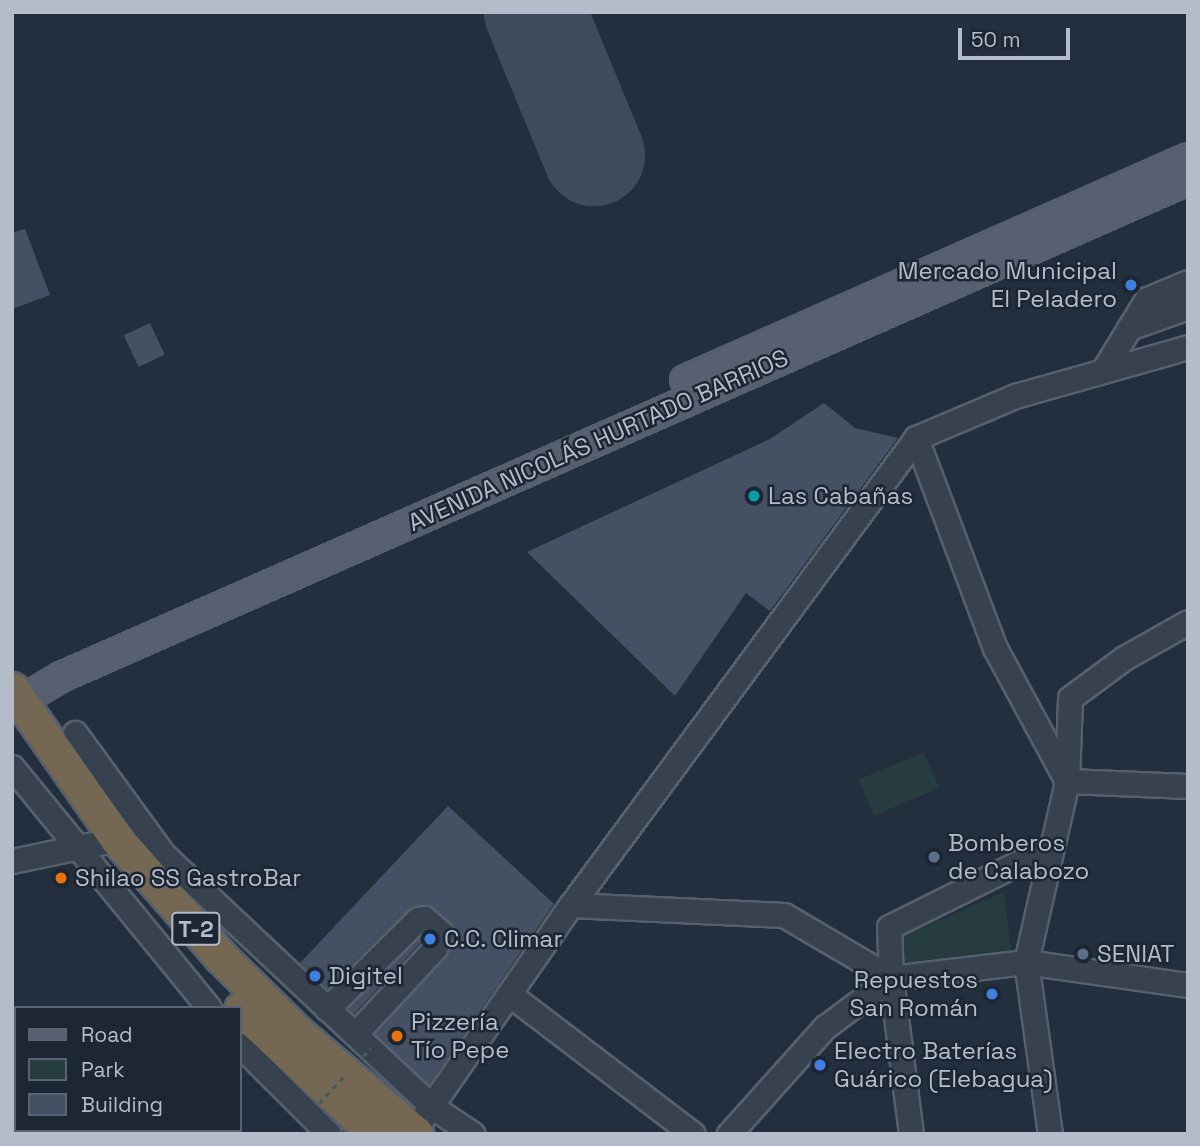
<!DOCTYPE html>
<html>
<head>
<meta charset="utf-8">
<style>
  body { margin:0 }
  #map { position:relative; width:1200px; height:1146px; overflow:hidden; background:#242f3e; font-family:"Space Grotesk",sans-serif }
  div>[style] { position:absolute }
  .green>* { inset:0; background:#263c3f; transform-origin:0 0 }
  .runway>* { height:102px; margin:-51px; padding:0 51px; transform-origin:51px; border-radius:51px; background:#3f4a5a }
  .building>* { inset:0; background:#455162; transform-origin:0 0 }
  .roads { filter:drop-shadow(2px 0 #565f6c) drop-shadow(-2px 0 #565f6c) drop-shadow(0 2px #565f6c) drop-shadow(0 -2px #565f6c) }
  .minor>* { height:23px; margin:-11.5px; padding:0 11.5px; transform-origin:11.5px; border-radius:11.5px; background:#38414e }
  .major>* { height:28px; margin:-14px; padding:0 14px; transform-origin:14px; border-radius:14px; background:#56606e }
  .highway>* { height:33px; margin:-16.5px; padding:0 16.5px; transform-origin:16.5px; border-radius:16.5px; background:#746855 }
  .path-bridge>* { height:2.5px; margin-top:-1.25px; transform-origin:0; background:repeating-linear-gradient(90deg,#44595c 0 5px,transparent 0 10px) }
  .dots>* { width:19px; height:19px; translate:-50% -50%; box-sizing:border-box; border:4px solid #1d2633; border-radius:50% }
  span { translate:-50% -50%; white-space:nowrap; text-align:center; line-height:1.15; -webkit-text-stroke:5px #1d2633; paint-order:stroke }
  .shield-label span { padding:2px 5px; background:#1d2633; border:2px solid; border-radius:5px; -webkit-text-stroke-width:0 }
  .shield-label { font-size:23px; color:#b4bcc9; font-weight:700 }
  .poi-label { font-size:24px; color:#b4bcc9 }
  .right { translate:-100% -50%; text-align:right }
  .left { translate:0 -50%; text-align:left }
  .street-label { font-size:24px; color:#b4bcc9 }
  .frame { position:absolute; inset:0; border:14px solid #b4bcc9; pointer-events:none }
  .legend { position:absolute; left:14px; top:1006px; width:228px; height:126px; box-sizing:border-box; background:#1d2633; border:2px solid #59626f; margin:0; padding:9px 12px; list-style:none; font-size:21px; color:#b4bcc9 }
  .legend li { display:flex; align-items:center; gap:14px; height:35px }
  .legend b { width:35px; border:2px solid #59626f }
  .scale { position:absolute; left:958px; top:28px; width:112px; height:32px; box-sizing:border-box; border:4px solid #b4bcc9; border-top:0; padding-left:9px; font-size:21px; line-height:24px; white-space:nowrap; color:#b4bcc9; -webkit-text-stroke:5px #1d2633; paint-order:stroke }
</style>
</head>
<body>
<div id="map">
  <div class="green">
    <i style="left:924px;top:752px;width:39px;height:71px;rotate:67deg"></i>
    <i style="clip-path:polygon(1004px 892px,1011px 951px,906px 968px,901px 937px)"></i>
  </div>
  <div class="runway">
    <i style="left:535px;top:12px;width:155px;rotate:67.6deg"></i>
  </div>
  <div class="building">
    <i style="clip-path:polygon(25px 229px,50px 295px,12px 309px,12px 233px)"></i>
    <i style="left:150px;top:323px;width:35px;height:29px;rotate:65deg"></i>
    <i style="clip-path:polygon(824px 403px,855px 428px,898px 438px,770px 611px,746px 593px,675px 696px,527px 552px,770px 439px)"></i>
    <i style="clip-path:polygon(448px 806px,554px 904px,429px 1085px,374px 1034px,446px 957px,454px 937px,450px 922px,428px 905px,409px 909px,327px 989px,300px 963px)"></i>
    <i style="clip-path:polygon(422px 935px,423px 940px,354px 1014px,348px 1008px)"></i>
  </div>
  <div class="roads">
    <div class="minor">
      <i style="left:1129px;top:328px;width:63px;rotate:-19.6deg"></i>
      <i style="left:1103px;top:371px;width:84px;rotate:-58.6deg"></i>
      <i style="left:1147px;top:299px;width:44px;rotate:-22.5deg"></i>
      <i style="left:916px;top:438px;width:224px;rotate:69.4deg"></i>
      <i style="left:995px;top:648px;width:151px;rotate:61.6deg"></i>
      <i style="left:1067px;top:781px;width:121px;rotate:2.4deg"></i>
      <i style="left:75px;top:733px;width:151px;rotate:53.9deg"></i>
      <i style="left:164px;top:855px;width:366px;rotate:43.2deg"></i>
      <i style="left:431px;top:1106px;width:50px;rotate:33.7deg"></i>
      <i style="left:12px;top:767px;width:311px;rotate:50.7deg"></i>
      <i style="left:12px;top:861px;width:107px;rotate:-11.8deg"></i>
      <i style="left:571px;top:905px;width:581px;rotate:-53.54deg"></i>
      <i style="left:916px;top:438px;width:108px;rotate:-23deg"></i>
      <i style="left:1015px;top:396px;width:180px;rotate:-15.8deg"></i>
      <i style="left:891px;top:978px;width:51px;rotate:-92.2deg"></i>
      <i style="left:889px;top:927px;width:182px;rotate:-26.4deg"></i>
      <i style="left:509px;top:994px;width:231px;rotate:37.3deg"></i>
      <i style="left:327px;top:1009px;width:128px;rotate:-44.7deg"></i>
      <i style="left:418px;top:919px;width:6px;rotate:-9deg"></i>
      <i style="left:424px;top:918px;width:23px;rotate:41deg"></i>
      <i style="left:441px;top:933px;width:16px;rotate:112deg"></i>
      <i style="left:435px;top:948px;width:117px;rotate:132.9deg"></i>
      <i style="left:240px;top:1045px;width:126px;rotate:45deg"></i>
      <i style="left:12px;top:1114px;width:4px"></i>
      <i style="left:413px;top:1132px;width:277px;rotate:-55.2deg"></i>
      <i style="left:571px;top:905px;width:213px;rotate:2.7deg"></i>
      <i style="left:784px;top:915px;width:124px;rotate:30.5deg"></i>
      <i style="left:891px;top:978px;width:82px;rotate:143.4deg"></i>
      <i style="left:825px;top:1027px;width:144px;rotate:131.9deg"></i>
      <i style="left:911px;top:1134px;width:157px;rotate:-97.3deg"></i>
      <i style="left:891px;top:978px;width:136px;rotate:-6.8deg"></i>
      <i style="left:1026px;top:962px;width:164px;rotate:8.1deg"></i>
      <i style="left:1050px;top:1134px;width:174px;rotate:-97.9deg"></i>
      <i style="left:1026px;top:962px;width:186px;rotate:-77.2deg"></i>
      <i style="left:1067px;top:781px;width:83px;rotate:-87.9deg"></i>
      <i style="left:1070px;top:698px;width:67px;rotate:-36.5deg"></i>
      <i style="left:1124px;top:658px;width:73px;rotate:-29.4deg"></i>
    </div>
    <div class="major">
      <i style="left:685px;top:380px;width:550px;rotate:-23.81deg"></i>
      <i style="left:12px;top:706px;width:57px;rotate:-30.6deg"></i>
      <i style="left:61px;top:677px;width:1232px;rotate:-23.8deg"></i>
    </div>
    <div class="highway">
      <i style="left:12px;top:689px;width:183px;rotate:55deg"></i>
      <i style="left:117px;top:839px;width:157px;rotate:48.6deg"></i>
      <i style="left:221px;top:957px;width:107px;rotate:44.6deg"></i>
      <i style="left:297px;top:1032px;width:157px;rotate:40.4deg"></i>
      <i style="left:241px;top:1009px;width:183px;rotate:43deg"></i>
    </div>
  </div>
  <div class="path-bridge">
    <i style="left:363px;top:1056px;width:11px;rotate:-45deg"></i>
    <i style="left:319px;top:1103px;width:40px;rotate:-47deg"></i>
  </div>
  <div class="dots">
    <i style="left:1131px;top:285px;background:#3f7fe0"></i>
    <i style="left:754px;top:496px;background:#0f9aa8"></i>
    <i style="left:934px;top:857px;background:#5c6f8a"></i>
    <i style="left:61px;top:878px;background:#e8710a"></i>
    <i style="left:430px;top:939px;background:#3f7fe0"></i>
    <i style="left:1083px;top:954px;background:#5c6f8a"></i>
    <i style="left:315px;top:976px;background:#3f7fe0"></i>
    <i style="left:992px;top:994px;background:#3f7fe0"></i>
    <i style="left:397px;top:1036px;background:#e8710a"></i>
    <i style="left:820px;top:1065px;background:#3f7fe0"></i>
  </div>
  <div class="shield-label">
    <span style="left:196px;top:929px">T-2</span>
  </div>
  <div class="poi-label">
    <span class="right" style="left:1117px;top:285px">Mercado Municipal<br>El Peladero</span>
    <span class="left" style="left:768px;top:496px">Las Cabañas</span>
    <span class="left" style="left:948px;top:857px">Bomberos<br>de Calabozo</span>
    <span class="left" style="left:75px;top:878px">Shilao SS GastroBar</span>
    <span class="left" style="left:444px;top:939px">C.C. Climar</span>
    <span class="left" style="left:1097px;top:954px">SENIAT</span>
    <span class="left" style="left:329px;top:976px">Digitel</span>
    <span class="right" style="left:978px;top:994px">Repuestos<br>San Román</span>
    <span class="left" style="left:411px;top:1036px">Pizzería<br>Tío Pepe</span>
    <span class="left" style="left:834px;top:1065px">Electro Baterías<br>Guárico (Elebagua)</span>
  </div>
  <div class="street-label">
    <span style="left:598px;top:440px;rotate:-24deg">AVENIDA NICOLÁS HURTADO BARRIOS</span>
  </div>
  <div class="frame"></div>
  <ul class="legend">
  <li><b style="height:9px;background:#56606e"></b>Road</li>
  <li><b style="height:19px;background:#263c3f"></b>Park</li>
  <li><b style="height:19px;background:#455162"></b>Building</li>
  </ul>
  <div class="scale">50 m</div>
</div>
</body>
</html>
